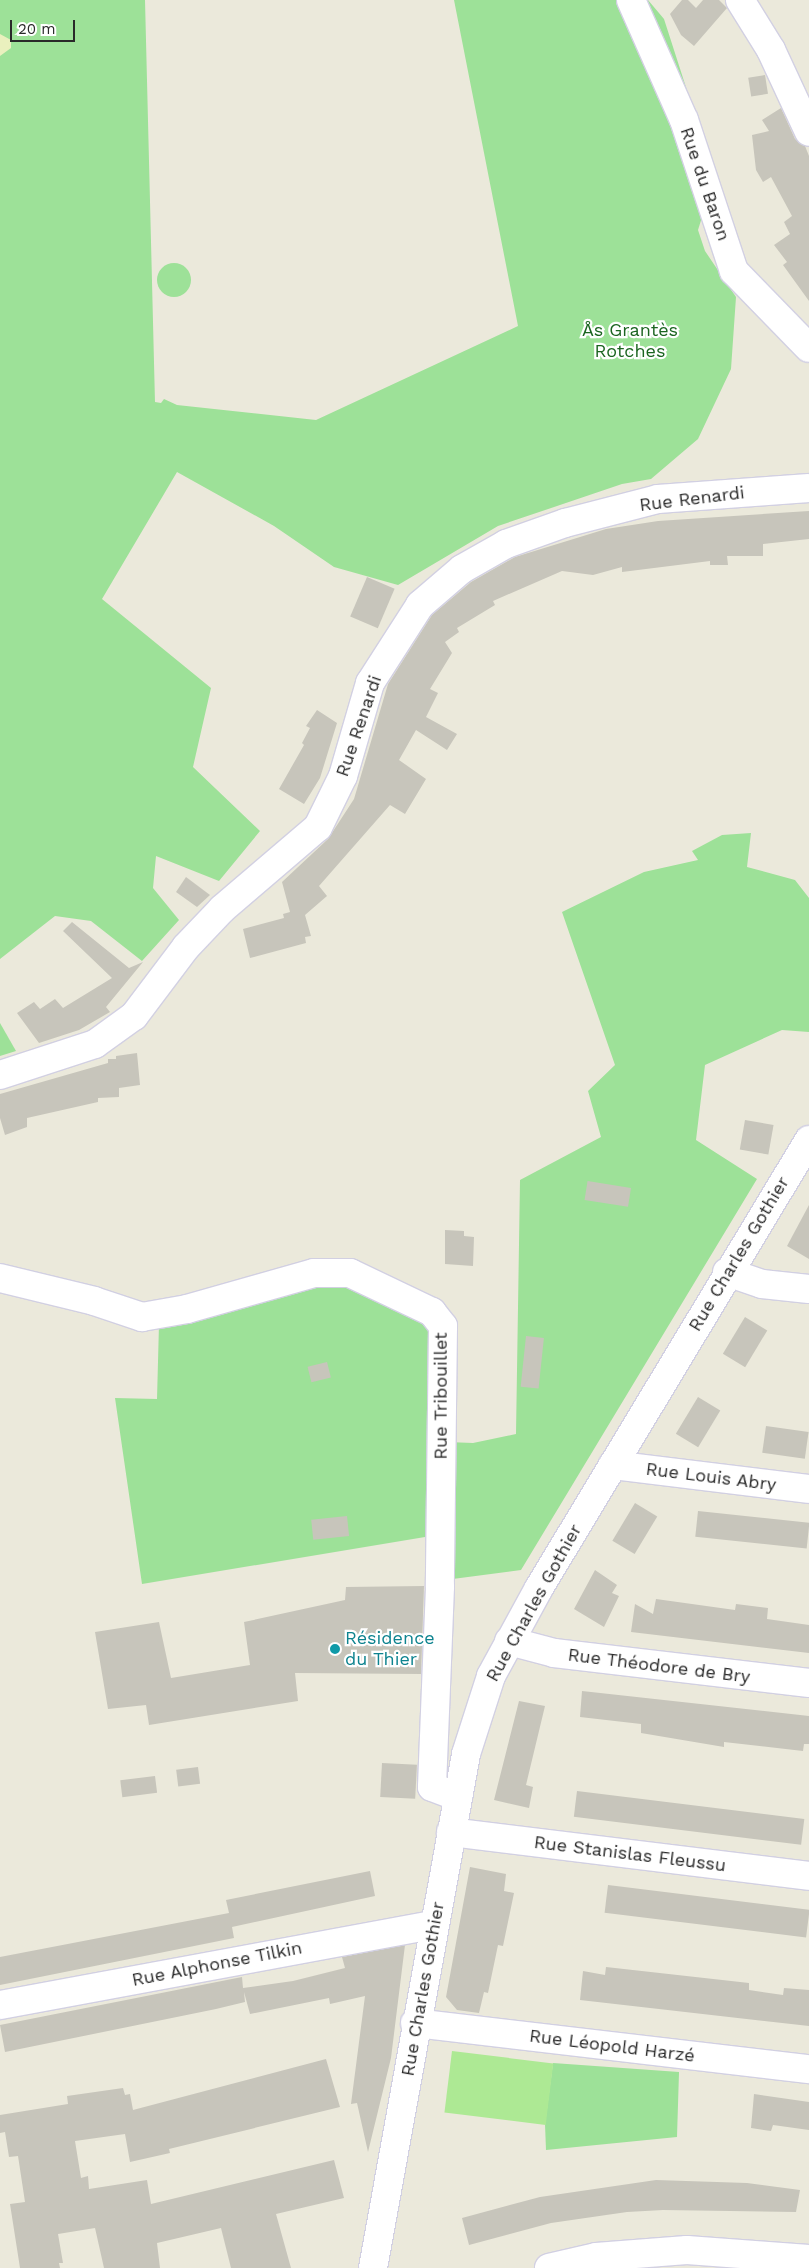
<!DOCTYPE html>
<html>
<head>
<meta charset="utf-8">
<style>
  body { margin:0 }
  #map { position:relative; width:809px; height:2268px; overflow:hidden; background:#ebe9db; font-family:"Work Sans",sans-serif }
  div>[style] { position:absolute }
  .green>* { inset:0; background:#9de198 }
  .round { border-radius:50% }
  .sand>* { inset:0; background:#eaf0be }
  .pitch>* { inset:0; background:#ade994; transform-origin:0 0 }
  .building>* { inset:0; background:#c7c5bb; transform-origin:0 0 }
  .roads { filter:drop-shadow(1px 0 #d2d0e2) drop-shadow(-1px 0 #d2d0e2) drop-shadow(0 1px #d2d0e2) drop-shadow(0 -1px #d2d0e2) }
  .minor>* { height:28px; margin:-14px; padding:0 14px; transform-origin:14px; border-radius:14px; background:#fff }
  .dots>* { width:14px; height:14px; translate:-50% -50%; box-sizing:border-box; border:2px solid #fff; border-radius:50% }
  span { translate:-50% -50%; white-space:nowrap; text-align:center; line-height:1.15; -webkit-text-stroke:4.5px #fff; paint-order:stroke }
  .street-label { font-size:18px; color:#292929 }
  .park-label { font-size:18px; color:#1b6520 }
  .culture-label { font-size:18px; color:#0d838f }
  .left { translate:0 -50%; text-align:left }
  .scale { position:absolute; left:10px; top:20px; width:65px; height:22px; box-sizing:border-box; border:2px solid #292929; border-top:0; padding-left:6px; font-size:15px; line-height:18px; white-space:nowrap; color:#292929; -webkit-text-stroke:4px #fff; paint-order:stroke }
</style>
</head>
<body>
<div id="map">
  <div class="green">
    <i style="clip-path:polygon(0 0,145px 0,155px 402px,161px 403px,164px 399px,177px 405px,316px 420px,518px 326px,454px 0,648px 0,664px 19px,702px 137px,707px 201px,698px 230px,705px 251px,736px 297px,731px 369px,698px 439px,651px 479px,622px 484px,498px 526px,398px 585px,334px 567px,274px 526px,177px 472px,102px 599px,211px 688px,193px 767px,260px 831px,219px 881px,156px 856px,153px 888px,179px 920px,142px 961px,91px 921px,55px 916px,0 959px)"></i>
    <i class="round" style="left:157px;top:263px;width:34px;height:34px"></i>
    <i style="clip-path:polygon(751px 833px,747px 867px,795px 880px,809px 898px,809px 1032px,782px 1030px,705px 1065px,696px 1140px,757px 1179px,521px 1570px,445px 1580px,447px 1442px,473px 1443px,516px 1434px,520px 1180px,601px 1137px,588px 1091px,615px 1065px,562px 912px,644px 872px,698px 860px,692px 851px,722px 835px)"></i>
    <i style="clip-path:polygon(0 1023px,16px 1051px,0 1056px)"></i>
    <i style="clip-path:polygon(355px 1278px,440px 1329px,431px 1536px,142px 1584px,115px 1398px,157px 1399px,159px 1324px,308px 1280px)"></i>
    <i style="clip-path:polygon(553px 2063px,679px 2072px,677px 2137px,546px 2150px,545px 2124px)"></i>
  </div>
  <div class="sand">
    <i style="clip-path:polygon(0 34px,11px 40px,11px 48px,0 56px)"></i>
  </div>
  <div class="pitch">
    <i style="left:452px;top:2051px;width:102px;height:62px;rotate:7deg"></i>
  </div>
  <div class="building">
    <i style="clip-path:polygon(682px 0,688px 0,696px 8px,703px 0,719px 0,727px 8px,694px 46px,681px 35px,670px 14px)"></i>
    <i style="left:765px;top:75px;width:19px;height:17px;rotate:81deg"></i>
    <i style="clip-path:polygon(781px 108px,795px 139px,805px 146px,809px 156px,809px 301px,783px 265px,787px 262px,774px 245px,790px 234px,784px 222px,792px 216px,771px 177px,763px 182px,756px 170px,752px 135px,769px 131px,762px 120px)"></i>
    <i style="clip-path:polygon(809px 511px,809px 539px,763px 544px,763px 556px,727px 556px,728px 565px,710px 565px,710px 561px,622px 572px,622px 567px,593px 575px,562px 571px,493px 601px,495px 605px,457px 628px,459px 632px,445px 642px,452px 653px,430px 689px,438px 693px,426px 717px,457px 734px,447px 750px,416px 730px,399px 760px,426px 779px,405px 814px,390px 805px,319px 886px,327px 896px,305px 915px,311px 936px,305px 937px,306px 943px,250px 958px,243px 929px,284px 918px,283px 914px,290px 912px,282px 882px,328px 839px,354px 799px,388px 684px,432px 615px,471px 582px,515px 557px,606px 529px,658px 521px)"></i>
    <i style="left:367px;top:577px;width:30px;height:43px;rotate:23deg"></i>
    <i style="clip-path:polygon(317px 710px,337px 723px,320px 778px,304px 804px,279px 789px,304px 745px,302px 743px,310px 728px,306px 726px)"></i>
    <i style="clip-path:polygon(186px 877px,210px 895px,197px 907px,176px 892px)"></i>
    <i style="clip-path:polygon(72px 922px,129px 968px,143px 962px,106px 1007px,110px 1012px,79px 1030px,39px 1043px,17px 1013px,34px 1002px,40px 1009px,55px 999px,63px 1008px,112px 978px,63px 931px)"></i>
    <i style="clip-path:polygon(137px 1053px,140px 1085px,119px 1088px,119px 1097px,98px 1098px,98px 1102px,27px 1118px,27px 1127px,5px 1135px,0 1118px,0 1094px,108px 1063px,108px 1059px,116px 1059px,116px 1056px)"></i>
    <i style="left:745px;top:1120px;width:29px;height:30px;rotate:10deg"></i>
    <i style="left:631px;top:1188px;width:19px;height:44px;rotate:99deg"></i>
    <i style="clip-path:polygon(809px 1205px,809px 1259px,787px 1246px)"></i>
    <i style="clip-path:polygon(445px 1230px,464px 1231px,464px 1236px,474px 1237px,473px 1266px,445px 1264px)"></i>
    <i style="left:745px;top:1317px;width:26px;height:43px;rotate:31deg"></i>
    <i style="left:526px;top:1336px;width:18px;height:51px;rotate:6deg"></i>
    <i style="left:327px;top:1362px;width:16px;height:20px;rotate:76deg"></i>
    <i style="left:698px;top:1397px;width:26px;height:43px;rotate:31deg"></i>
    <i style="left:766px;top:1426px;width:43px;height:27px;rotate:8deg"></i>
    <i style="left:635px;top:1503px;width:26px;height:44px;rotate:31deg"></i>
    <i style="left:698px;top:1511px;width:112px;height:26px;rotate:6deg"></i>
    <i style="left:347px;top:1516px;width:20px;height:36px;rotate:84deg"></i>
    <i style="clip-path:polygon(595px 1570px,617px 1585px,612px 1593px,619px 1596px,604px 1627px,574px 1609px)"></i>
    <i style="clip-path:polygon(424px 1586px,421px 1674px,295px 1673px,298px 1701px,149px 1725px,146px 1705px,108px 1709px,95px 1632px,159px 1622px,171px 1678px,250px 1665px,244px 1622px,345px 1600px,346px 1587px)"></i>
    <i style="clip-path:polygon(656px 1599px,735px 1610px,736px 1604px,768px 1608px,767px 1619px,809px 1625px,809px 1653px,631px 1632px,635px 1604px,653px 1614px)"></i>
    <i style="clip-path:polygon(582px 1691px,809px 1716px,809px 1744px,804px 1744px,803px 1751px,724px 1742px,724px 1747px,641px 1733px,641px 1724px,580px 1717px)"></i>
    <i style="clip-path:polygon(519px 1701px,545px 1706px,526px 1785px,533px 1787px,529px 1808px,494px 1800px)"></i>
    <i style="left:382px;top:1763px;width:35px;height:34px;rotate:3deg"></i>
    <i style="left:198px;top:1767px;width:17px;height:22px;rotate:83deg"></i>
    <i style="left:155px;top:1776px;width:17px;height:35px;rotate:83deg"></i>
    <i style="left:577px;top:1791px;width:229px;height:26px;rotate:7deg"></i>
    <i style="clip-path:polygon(470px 1867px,506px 1874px,504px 1891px,514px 1893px,503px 1946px,498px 1945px,488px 1993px,484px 1992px,479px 2013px,457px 2010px,446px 1997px)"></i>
    <i style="clip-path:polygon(370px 1871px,375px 1896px,232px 1927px,234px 1938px,0 1985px,0 1957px,229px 1913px,226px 1900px)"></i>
    <i style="left:608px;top:1885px;width:203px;height:28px;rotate:7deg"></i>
    <i style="clip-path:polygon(405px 1945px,391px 2058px,368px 2152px,357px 2103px,351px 2104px,365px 1996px,330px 2004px,329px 1998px,250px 2014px,244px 1992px,245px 2002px,216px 2009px,5px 2052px,0 2025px,242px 1977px,243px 1988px,293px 1981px,345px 1968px,342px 1957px)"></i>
    <i style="clip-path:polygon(606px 1967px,749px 1983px,749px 1990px,783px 1995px,784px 1988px,809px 1990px,809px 2026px,580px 2000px,583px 1971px,605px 1975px)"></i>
    <i style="clip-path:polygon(326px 2059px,340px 2107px,169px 2149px,170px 2153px,130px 2162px,125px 2134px,75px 2141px,81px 2178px,88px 2176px,89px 2189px,147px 2180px,151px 2204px,334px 2160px,344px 2198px,276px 2214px,291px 2268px,231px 2268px,221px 2228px,157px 2243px,160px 2268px,104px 2268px,95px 2228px,58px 2234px,63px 2263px,59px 2263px,60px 2268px,20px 2268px,10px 2204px,25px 2202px,18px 2156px,9px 2157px,5px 2132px,0 2133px,0 2115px,68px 2104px,67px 2096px,123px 2088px,125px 2095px,130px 2094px,133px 2110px)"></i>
    <i style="clip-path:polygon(754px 2094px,809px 2102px,809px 2130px,773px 2125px,771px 2131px,751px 2128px)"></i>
    <i style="clip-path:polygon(656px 2180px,747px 2183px,800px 2190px,796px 2212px,663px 2210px,627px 2212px,551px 2223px,469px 2245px,462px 2218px,540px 2197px)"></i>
  </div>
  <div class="roads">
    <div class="minor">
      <i style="left:631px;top:0;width:131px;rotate:66.2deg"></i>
      <i style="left:684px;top:120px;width:159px;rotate:71.7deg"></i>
      <i style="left:734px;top:271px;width:107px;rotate:45.8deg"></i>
      <i style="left:740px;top:0;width:59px;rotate:58.2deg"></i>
      <i style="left:771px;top:50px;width:90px;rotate:65.1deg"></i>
      <i style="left:0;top:1075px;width:100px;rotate:-18.1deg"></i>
      <i style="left:95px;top:1044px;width:48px;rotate:-35.7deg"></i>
      <i style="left:134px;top:1016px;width:86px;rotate:-53deg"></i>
      <i style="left:186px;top:947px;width:52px;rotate:-46.5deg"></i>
      <i style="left:222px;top:909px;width:126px;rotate:-40.5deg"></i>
      <i style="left:318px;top:827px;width:57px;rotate:-63.9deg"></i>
      <i style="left:343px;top:776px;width:97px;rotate:-73.8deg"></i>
      <i style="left:370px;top:683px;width:93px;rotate:-57.3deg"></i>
      <i style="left:420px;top:605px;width:55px;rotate:-40.6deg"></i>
      <i style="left:462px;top:569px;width:51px;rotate:-29.6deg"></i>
      <i style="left:506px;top:544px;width:63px;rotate:-19.6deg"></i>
      <i style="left:565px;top:523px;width:96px;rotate:-14.5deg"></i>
      <i style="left:658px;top:499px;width:151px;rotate:-4.2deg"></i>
      <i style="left:727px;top:1272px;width:37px;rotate:19deg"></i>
      <i style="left:762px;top:1284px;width:47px;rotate:6.1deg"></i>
      <i style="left:0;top:1278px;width:97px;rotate:13.7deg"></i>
      <i style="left:94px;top:1301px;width:51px;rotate:18.4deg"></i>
      <i style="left:142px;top:1317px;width:46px;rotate:-10.1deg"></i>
      <i style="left:187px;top:1309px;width:132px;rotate:-15.8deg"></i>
      <i style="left:314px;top:1273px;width:36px"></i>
      <i style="left:350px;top:1273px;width:91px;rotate:25.4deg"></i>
      <i style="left:432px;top:1312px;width:18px;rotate:52deg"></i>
      <i style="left:443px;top:1326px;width:261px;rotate:90.7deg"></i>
      <i style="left:440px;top:1587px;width:200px;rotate:92.3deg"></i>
      <i style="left:432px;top:1787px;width:28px;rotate:21deg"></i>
      <i style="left:613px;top:1465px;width:197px;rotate:7deg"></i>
      <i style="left:509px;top:1641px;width:47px;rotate:14.9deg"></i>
      <i style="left:554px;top:1653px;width:257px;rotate:6.7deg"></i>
      <i style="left:451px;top:1832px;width:361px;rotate:7deg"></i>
      <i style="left:0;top:2005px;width:442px;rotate:-10.5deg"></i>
      <i style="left:415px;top:2023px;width:397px;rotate:6.7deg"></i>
      <i style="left:373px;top:2268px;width:522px;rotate:-79.74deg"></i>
      <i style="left:466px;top:1754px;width:82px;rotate:-72.2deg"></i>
      <i style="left:491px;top:1676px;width:100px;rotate:-61.4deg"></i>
      <i style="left:539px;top:1588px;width:523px;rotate:-58.92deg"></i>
      <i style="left:549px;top:2268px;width:48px;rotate:-13.2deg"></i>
      <i style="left:596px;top:2257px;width:91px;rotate:-4.4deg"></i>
      <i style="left:687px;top:2250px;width:122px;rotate:4.2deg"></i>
    </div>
  </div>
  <div class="dots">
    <i style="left:335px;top:1649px;background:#0f9aa8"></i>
  </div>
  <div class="street-label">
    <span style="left:705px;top:184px;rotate:71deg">Rue du Baron</span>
    <span style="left:692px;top:499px;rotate:-7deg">Rue Renardi</span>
    <span style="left:359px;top:726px;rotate:-71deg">Rue Renardi</span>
    <span style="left:739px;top:1254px;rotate:-59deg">Rue Charles Gothier</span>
    <span style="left:441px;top:1396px;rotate:-90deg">Rue Tribouillet</span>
    <span style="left:711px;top:1477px;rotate:7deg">Rue Louis Abry</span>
    <span style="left:534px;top:1603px;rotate:-61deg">Rue Charles Gothier</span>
    <span style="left:659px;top:1666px;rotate:7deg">Rue Théodore de Bry</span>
    <span style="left:630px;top:1854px;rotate:7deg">Rue Stanislas Fleussu</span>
    <span style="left:217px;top:1964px;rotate:-11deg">Rue Alphonse Tilkin</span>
    <span style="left:423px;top:1989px;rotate:-80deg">Rue Charles Gothier</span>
    <span style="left:612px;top:2046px;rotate:7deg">Rue Léopold Harzé</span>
  </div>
  <div class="park-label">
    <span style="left:630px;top:341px">Ås Grantès<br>Rotches</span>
  </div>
  <div class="culture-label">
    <span class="left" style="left:345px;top:1649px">Résidence<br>du Thier</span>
  </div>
  <div class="scale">20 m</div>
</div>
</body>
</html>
